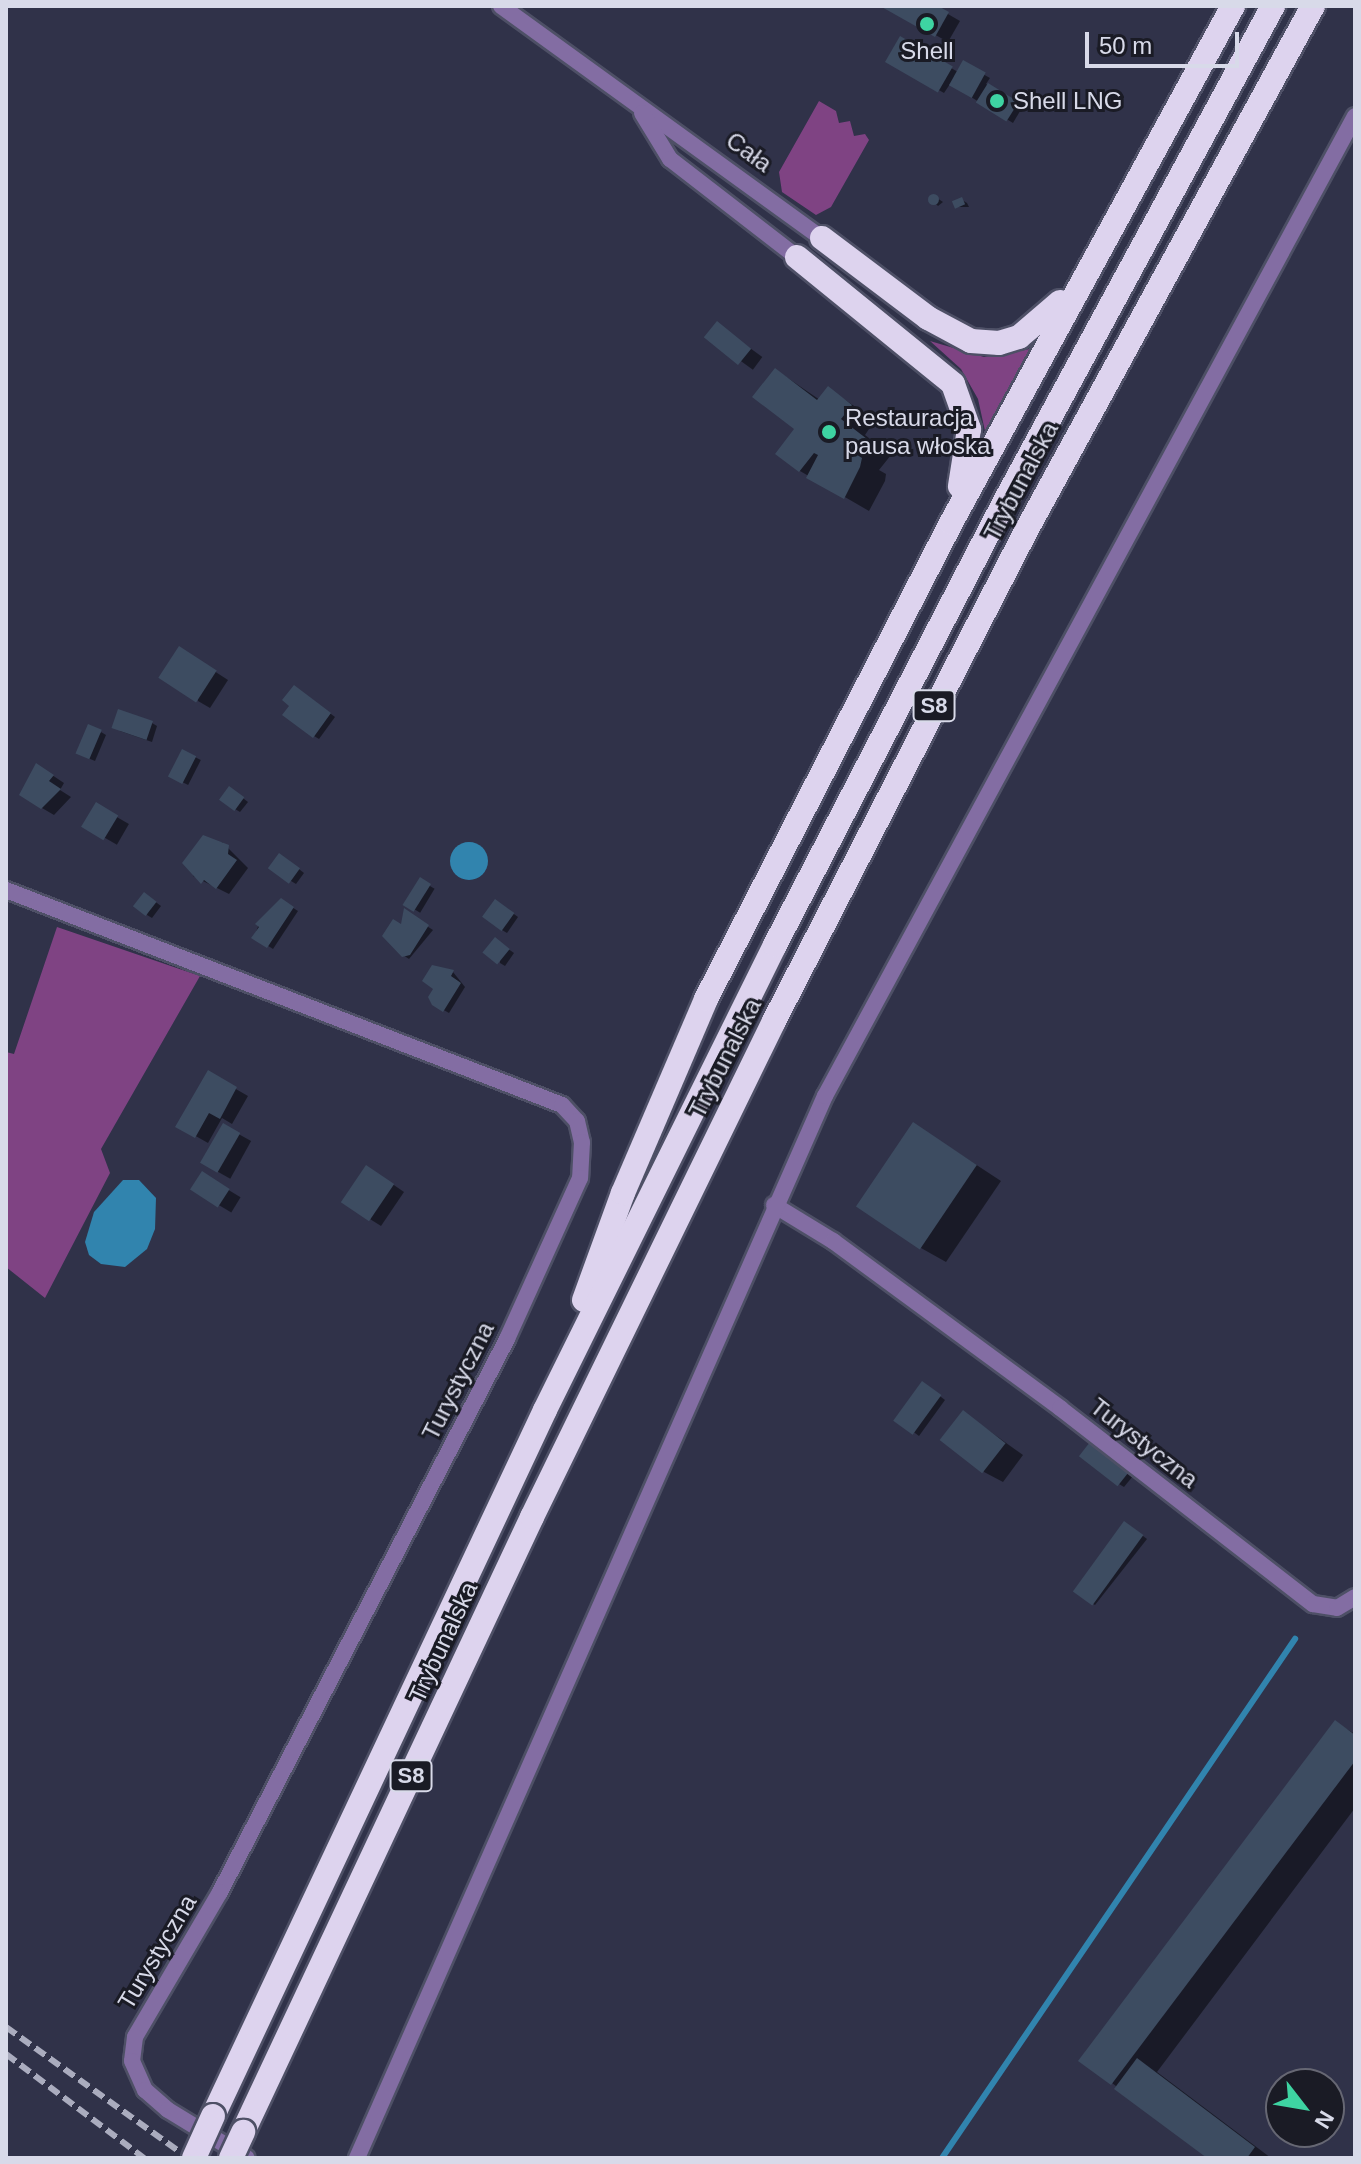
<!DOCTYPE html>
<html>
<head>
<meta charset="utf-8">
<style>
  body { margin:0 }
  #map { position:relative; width:1361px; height:2164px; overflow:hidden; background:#303249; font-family:Arial,sans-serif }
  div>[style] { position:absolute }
  .green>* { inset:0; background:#7f4383 }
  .water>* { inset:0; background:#3184ae }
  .round { border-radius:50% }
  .shadow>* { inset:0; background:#0007; transform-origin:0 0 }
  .stream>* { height:6px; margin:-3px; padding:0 3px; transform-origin:3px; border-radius:3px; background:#3184ae }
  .building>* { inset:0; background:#3d4c61; transform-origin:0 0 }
  .roads { filter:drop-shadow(2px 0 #4e5066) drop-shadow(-2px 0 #4e5066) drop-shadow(0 2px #4e5066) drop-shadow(0 -2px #4e5066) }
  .street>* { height:16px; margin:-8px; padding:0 8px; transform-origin:8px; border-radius:8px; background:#836da3 }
  .highway>* { height:24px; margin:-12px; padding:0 12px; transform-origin:12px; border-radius:12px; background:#ddd3ee }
  .rail>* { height:6px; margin-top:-3px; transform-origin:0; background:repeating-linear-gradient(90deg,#aaacbe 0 12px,transparent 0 18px) }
  .bridges { filter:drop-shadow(2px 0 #4e5066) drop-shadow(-2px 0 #4e5066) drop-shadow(0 2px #4e5066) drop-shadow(0 -2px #4e5066) }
  .highway-bridge>* { height:24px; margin:-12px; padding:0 12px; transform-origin:12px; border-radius:12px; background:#ddd3ee }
  .dots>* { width:22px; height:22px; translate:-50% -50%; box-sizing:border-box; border:4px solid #1a1b25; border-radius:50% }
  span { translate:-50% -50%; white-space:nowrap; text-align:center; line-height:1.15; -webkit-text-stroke:6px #1a1b25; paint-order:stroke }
  .shield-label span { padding:2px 6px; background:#1a1b25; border:2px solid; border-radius:6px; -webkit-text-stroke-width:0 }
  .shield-label { font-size:22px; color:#d8dae9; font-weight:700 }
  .poi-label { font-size:24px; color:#d8dae9 }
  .left { translate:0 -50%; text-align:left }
  .street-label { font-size:24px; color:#d8dae9 }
  .frame { position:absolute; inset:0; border:8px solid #d8dae9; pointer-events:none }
  .north { position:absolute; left:1265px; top:2068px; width:80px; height:80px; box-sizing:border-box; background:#1a1b25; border:2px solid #666773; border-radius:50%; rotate:121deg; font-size:22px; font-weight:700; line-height:32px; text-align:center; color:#d8dae9 }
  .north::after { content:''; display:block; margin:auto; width:28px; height:36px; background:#3ed4a2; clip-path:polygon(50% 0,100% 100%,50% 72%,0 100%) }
  .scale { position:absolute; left:1085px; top:32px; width:154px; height:36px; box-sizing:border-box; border:4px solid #d8dae9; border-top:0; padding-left:10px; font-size:24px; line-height:28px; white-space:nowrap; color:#d8dae9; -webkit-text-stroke:6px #1a1b25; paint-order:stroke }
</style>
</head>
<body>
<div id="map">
  <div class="green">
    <i style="clip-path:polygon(819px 101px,836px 111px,839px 123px,850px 121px,854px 136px,865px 134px,869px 140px,831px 207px,816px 215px,782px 192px,779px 172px)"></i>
    <i style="clip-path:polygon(930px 341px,984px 357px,1030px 349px,985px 431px,978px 399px,961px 369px)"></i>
    <i style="clip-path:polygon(57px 927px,200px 976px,101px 1149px,110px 1173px,45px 1298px,6px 1267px,6px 1052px,14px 1054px)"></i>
  </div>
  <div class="water">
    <i class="round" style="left:450px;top:842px;width:38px;height:38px"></i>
    <i style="clip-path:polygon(123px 1180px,139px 1180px,156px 1198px,155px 1229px,147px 1249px,125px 1267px,101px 1264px,89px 1255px,85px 1242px,94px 1212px)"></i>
  </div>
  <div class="shadow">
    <i style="clip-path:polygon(884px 6px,934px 6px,960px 21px,948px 42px)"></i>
    <i style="clip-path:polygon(901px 39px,958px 72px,963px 63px,990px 78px,986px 84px,1023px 106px,1013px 123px,950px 84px,944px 93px,888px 61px)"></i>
    <i style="clip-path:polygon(934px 196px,943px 202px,938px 206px,930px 198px)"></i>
    <i style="clip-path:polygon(962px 200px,967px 203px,969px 207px,956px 207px)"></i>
    <i style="left:717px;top:324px;width:56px;height:16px;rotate:36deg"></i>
    <i style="clip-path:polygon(776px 370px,820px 400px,829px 389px,875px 420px,865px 435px,891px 455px,879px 470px,886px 474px,885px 481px,869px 511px,800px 471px,797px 429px)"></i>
    <i style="clip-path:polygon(191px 656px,228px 680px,210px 708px,198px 701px)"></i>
    <i style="clip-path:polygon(299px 690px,335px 717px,319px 739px,314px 736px)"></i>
    <i style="clip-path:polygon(152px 723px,157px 726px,152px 742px,120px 731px)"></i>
    <i style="clip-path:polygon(101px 732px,106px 735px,95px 761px,83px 756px)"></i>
    <i style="left:183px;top:751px;width:20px;height:28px;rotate:27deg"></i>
    <i style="clip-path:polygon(49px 773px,64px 783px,60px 790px,71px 797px,54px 815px,42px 808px)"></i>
    <i style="clip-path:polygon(235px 792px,248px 802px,240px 812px,235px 809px)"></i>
    <i style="left:96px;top:805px;width:38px;height:24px;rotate:30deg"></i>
    <i style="clip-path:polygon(222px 842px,248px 868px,229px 894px,193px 876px)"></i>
    <i style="clip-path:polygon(285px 858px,304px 873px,296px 884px,291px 881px)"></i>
    <i style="left:420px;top:880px;width:17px;height:28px;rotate:31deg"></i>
    <i style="clip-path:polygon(149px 897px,161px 906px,152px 918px,147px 915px)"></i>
    <i style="clip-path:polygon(282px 901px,298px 911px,273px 949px,254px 937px,261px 919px)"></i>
    <i style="clip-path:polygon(500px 904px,518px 917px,507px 933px,502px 930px)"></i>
    <i style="clip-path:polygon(405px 912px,433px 930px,409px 959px,403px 955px)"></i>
    <i style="clip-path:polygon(500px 943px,514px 953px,505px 966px,500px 963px)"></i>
    <i style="clip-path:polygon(453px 972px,465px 987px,449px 1013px,433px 1004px)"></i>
    <i style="clip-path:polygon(208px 1073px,248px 1096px,232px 1124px,222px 1118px,208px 1143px,178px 1126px)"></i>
    <i style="clip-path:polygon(914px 1124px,1001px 1181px,946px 1262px,921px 1248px)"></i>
    <i style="left:224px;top:1126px;width:31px;height:43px;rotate:29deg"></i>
    <i style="left:202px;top:1174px;width:45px;height:18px;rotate:31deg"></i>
    <i style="clip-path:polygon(378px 1174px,404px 1192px,381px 1226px,343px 1202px)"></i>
    <i style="clip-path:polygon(928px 1387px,945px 1400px,919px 1436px,896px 1419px)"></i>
    <i style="clip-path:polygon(963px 1412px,1023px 1455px,1003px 1482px,984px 1472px)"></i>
    <i style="clip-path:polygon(1096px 1447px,1133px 1476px,1124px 1487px,1119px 1484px)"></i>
    <i style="clip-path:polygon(1130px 1526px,1147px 1539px,1095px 1605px,1090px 1602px)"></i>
    <i style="clip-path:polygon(1336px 1723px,1355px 1734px,1355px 1808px,1157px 2072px,1271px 2158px,1210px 2158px,1112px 2083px)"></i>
  </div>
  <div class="stream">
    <i style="left:942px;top:2158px;width:628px;rotate:-55.78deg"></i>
  </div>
  <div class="building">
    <i style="clip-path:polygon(880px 6px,938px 6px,949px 12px,935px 37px)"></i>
    <i style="left:900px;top:36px;width:61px;height:30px;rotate:30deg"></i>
    <i style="left:963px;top:60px;width:26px;height:29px;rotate:29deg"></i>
    <i style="left:988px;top:83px;width:36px;height:23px;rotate:32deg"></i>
    <i class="round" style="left:927.5px;top:193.5px;width:11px;height:11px"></i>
    <i style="left:962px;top:197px;width:8px;height:11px;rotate:67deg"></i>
    <i style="left:717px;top:321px;width:44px;height:21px;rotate:39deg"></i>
    <i style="clip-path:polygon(775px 368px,817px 400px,828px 386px,852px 405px,841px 419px,867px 439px,856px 454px,862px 458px,860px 467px,844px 499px,806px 478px,818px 455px,814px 453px,799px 472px,775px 454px,794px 429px,752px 397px)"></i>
    <i style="left:179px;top:646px;width:45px;height:38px;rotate:33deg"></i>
    <i style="clip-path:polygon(294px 685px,331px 713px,313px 738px,282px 715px,289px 706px,282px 700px)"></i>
    <i style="left:118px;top:709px;width:37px;height:20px;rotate:19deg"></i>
    <i style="left:88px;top:724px;width:15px;height:32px;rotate:23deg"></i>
    <i style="left:182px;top:749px;width:16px;height:31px;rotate:27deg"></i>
    <i style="clip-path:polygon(36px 763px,54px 775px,49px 781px,61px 789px,41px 809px,19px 795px)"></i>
    <i style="left:229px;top:786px;width:19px;height:17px;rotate:36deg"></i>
    <i style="left:96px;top:802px;width:26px;height:29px;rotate:31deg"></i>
    <i style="clip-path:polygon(203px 835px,229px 845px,228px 854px,237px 860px,216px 889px,204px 880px,201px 884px,182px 863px)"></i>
    <i style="left:279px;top:853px;width:26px;height:19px;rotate:36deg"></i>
    <i style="left:420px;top:877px;width:13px;height:33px;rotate:32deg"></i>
    <i style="left:144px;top:892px;width:16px;height:18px;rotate:38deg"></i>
    <i style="clip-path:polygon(281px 898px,294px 907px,267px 948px,251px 938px,259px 927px,255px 924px)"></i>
    <i style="left:495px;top:899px;width:24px;height:22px;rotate:36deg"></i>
    <i style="clip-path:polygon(404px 908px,429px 925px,410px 955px,402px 957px,382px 936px,393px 919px,401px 924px)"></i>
    <i style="left:495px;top:937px;width:19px;height:20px;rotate:39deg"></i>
    <i style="clip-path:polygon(432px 965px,454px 970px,451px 976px,461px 983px,443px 1012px,432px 1005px,428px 997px,433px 989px,422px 981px)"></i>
    <i style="clip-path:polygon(208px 1070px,237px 1087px,220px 1119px,209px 1113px,195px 1138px,175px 1127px)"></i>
    <i style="left:913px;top:1122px;width:77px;height:102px;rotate:34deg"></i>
    <i style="left:223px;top:1123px;width:20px;height:46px;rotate:30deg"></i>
    <i style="left:366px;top:1165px;width:34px;height:45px;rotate:34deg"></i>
    <i style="left:202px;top:1171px;width:33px;height:22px;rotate:33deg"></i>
    <i style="left:922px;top:1381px;width:24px;height:49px;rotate:36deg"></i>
    <i style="left:963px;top:1410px;width:54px;height:38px;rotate:38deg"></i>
    <i style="left:1090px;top:1442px;width:49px;height:18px;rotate:38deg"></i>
    <i style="left:1124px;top:1521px;width:24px;height:87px;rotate:36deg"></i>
    <i style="clip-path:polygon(1335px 1720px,1355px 1735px,1355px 1761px,1111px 2085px,1078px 2061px)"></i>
    <i style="clip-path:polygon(1137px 2058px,1255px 2147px,1247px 2158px,1207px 2158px,1114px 2089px)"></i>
  </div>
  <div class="roads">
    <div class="street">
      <i style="left:501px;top:6px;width:396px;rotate:35.9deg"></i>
      <i style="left:642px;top:113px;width:54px;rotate:58.7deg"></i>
      <i style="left:670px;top:159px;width:160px;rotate:37.7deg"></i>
      <i style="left:6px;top:890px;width:596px;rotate:21.14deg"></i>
      <i style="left:562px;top:1105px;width:22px;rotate:47deg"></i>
      <i style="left:577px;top:1121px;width:22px;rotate:77deg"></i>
      <i style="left:582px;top:1142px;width:36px;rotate:93deg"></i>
      <i style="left:580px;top:1178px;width:177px;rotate:114.4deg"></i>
      <i style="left:507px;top:1339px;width:623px;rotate:117.43deg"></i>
      <i style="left:220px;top:1892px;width:168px;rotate:120.4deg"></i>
      <i style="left:135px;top:2037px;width:24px;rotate:97deg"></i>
      <i style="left:132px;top:2061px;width:32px;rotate:66deg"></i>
      <i style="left:145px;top:2090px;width:30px;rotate:41deg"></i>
      <i style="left:168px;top:2110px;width:92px;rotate:31.3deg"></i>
      <i style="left:774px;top:1205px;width:69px;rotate:31.4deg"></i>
      <i style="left:833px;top:1241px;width:282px;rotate:36.3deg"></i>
      <i style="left:1060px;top:1408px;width:320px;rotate:37.8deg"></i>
      <i style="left:1313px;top:1604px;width:24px;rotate:9deg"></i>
      <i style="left:1337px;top:1608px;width:21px;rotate:-31deg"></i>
      <i style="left:357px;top:2158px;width:1161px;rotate:-66.22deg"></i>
      <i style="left:825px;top:1096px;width:1114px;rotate:-61.59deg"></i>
    </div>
    <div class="highway">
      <i style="left:822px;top:238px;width:133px;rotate:37deg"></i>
      <i style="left:928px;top:318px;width:49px;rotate:28.1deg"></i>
      <i style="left:971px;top:341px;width:28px;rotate:4deg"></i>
      <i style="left:999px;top:343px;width:21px;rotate:-17deg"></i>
      <i style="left:1019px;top:337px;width:54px;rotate:-40.5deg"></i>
      <i style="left:797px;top:257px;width:201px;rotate:39.1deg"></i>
      <i style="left:953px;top:384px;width:48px;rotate:70.4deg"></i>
      <i style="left:969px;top:429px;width:58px;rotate:99deg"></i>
      <i style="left:584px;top:1300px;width:114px;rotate:-70deg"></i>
      <i style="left:623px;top:1193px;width:211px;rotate:-66.8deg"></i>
      <i style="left:706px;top:999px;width:535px;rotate:-62.76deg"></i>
      <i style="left:951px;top:523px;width:589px;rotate:-61.39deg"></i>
      <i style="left:213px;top:2116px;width:780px;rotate:-64.81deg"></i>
      <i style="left:545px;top:1410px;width:519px;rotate:-63.68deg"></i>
      <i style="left:775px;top:945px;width:502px;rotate:-62.62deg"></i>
      <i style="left:1006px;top:499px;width:561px;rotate:-61.56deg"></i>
      <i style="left:243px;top:2132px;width:680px;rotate:-64.83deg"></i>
      <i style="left:532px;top:1517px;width:552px;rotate:-63.99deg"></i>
      <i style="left:774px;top:1021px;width:551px;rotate:-62.78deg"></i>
      <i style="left:1026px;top:531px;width:598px;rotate:-61.34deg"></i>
    </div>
  </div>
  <div class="rail">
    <i style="left:6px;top:2027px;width:224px;rotate:35.7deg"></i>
    <i style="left:6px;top:2054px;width:173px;rotate:37deg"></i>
  </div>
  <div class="bridges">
    <div class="highway-bridge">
      <i style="left:194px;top:2158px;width:46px;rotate:-65.7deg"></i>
      <i style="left:231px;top:2158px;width:29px;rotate:-65deg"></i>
    </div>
  </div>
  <div class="dots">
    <i style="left:927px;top:24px;background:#3ed4a2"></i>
    <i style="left:997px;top:101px;background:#3ed4a2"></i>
    <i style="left:829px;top:432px;background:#3ed4a2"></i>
  </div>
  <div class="shield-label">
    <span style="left:934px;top:706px">S8</span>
    <span style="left:411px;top:1776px">S8</span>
  </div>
  <div class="poi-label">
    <span style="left:927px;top:51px">Shell</span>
    <span class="left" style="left:1013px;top:101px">Shell LNG</span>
    <span class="left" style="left:845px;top:432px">Restauracja<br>pausa włoska</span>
  </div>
  <div class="street-label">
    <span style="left:749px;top:152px;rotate:36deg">Cała</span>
    <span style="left:1021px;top:481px;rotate:-62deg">Trybunalska</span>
    <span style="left:725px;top:1058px;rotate:-63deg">Trybunalska</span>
    <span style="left:458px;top:1381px;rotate:-63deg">Turystyczna</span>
    <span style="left:1144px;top:1443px;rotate:38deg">Turystyczna</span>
    <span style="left:443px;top:1642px;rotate:-65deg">Trybunalska</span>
    <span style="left:157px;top:1952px;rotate:-59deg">Turystyczna</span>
  </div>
  <div class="frame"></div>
  <div class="north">N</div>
  <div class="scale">50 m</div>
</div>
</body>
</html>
